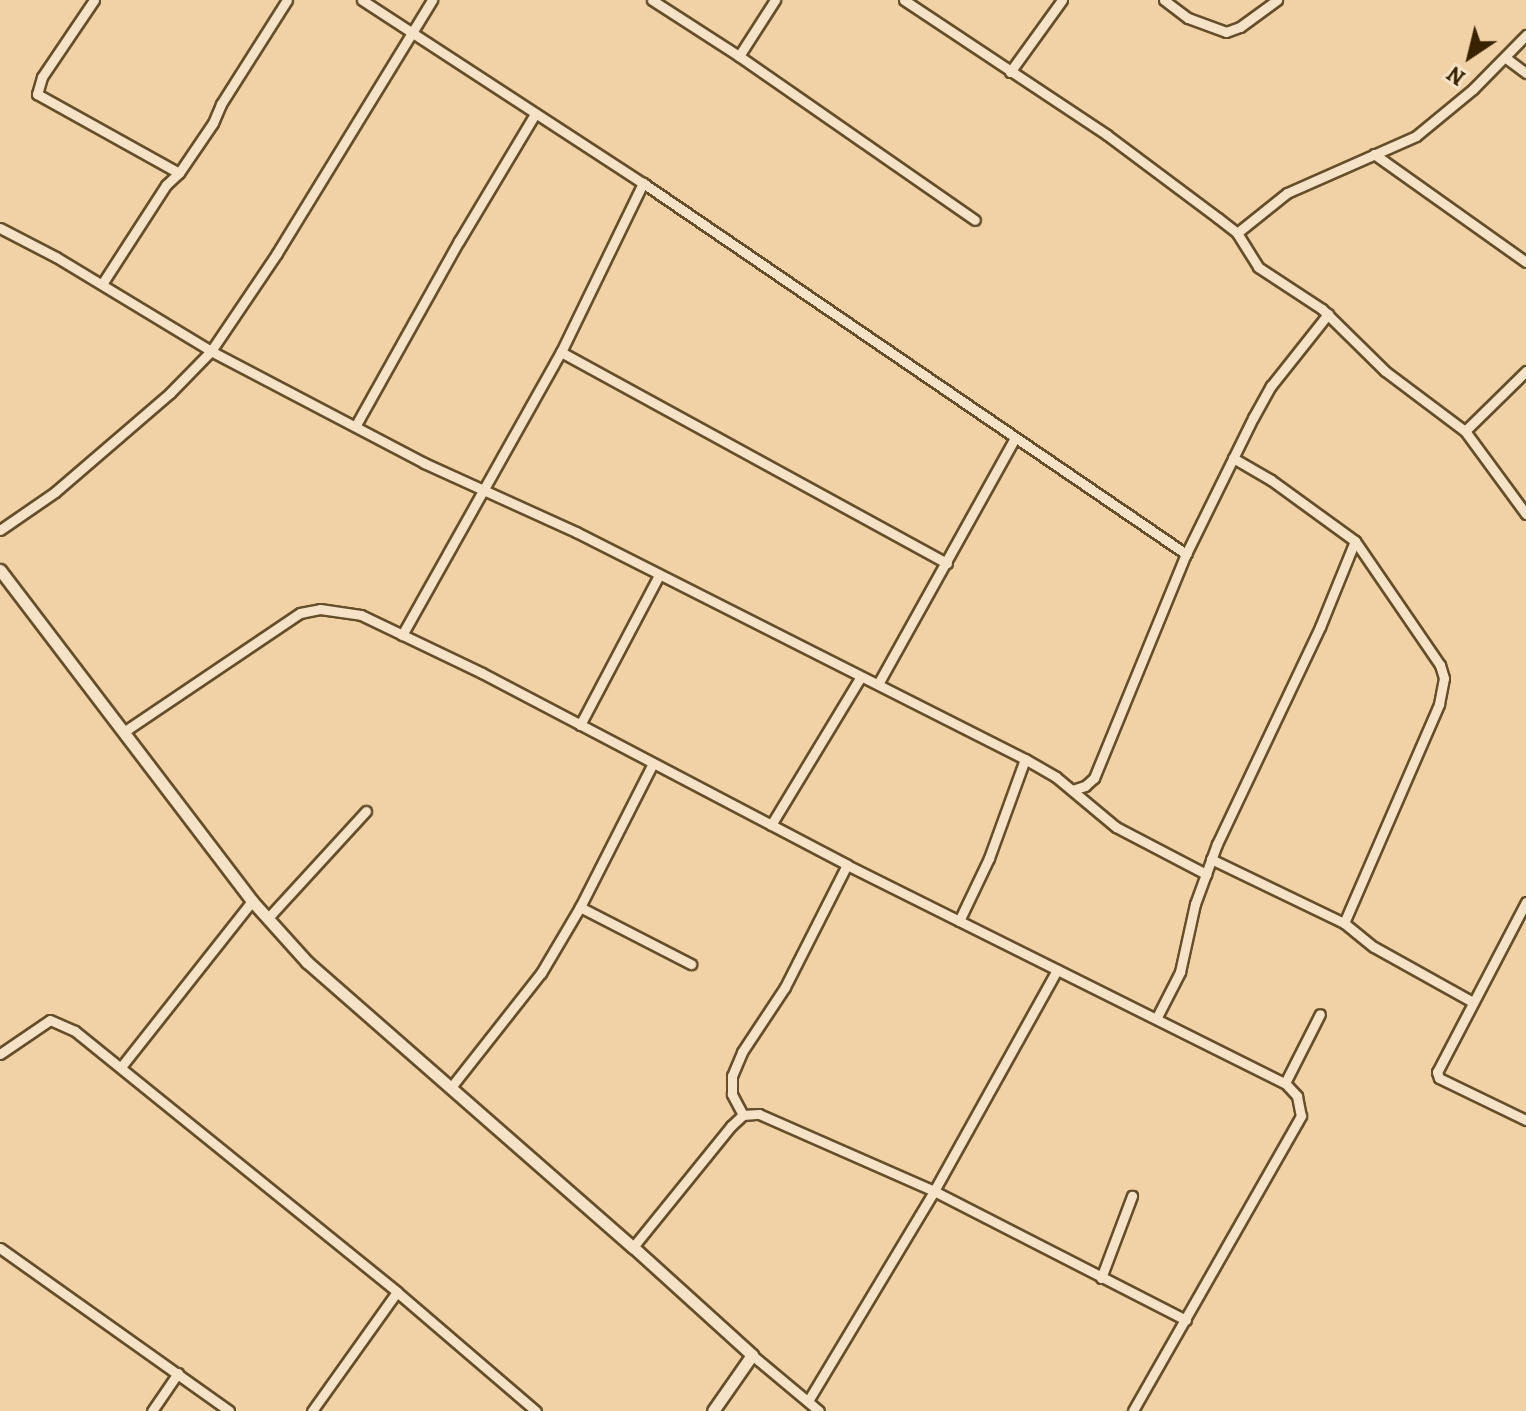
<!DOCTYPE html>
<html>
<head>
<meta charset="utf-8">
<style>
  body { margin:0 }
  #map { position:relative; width:1526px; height:1411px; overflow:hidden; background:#f1d2a7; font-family:Alegreya,serif }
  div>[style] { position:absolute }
  .roads { filter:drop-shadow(2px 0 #664e2a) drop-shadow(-2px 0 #664e2a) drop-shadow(0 2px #664e2a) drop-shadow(0 -2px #664e2a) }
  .minor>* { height:9px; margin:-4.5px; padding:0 4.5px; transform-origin:4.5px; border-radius:4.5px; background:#f6e2c6 }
  .tertiary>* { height:11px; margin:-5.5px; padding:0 5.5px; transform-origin:5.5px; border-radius:5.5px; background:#f6e2c6 }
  span { translate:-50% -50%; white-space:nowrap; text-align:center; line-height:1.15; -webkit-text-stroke:6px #f6e2c6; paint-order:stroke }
  .north { position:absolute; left:1430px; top:16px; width:80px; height:80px; -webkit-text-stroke:6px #f6e2c6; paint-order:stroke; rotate:215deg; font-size:22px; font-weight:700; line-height:32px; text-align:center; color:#382200 }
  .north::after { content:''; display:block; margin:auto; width:28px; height:36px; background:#382200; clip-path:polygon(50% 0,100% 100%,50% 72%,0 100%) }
</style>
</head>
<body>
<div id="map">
  <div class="roads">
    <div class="minor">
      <i style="left:94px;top:0;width:93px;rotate:124deg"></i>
      <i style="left:42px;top:77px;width:18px;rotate:106deg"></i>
      <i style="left:37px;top:94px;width:162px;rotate:29.1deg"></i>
      <i style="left:362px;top:0;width:335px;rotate:33.1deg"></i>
      <i style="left:643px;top:183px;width:658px;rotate:34.34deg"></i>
      <i style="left:652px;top:0;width:103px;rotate:32.8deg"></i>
      <i style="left:739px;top:56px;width:287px;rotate:34.8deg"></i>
      <i style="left:904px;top:0;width:244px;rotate:33.6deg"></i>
      <i style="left:1107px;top:135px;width:139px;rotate:36.8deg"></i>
      <i style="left:1218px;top:218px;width:24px;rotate:38deg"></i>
      <i style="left:1237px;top:233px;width:40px;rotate:58deg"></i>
      <i style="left:1258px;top:267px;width:77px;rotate:33.3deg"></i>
      <i style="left:1322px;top:309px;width:88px;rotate:44.5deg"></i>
      <i style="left:1385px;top:371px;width:100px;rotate:36.9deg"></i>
      <i style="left:1465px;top:431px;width:86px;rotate:-44.5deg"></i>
      <i style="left:1164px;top:0;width:30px;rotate:37deg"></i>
      <i style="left:1188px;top:18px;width:40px;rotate:20.2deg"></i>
      <i style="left:1226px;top:32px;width:15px;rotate:-20deg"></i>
      <i style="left:1240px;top:27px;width:46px;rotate:-36.1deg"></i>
      <i style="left:739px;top:56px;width:67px;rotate:-57.3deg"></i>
      <i style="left:1506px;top:58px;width:25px;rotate:37deg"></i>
      <i style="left:1010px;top:72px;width:89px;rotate:-54.2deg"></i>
      <i style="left:1374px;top:154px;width:186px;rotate:35.4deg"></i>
      <i style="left:0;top:228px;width:63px;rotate:27.4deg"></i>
      <i style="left:56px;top:257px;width:181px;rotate:31.2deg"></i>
      <i style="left:211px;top:351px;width:241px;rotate:27.7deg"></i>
      <i style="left:424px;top:463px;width:167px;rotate:24.4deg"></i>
      <i style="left:576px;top:532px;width:503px;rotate:26.82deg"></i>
      <i style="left:1025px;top:759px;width:36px;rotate:30deg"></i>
      <i style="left:1056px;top:777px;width:78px;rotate:39.8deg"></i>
      <i style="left:1116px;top:827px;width:102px;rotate:27.6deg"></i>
      <i style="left:1237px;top:233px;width:64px;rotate:-38.7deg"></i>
      <i style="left:1287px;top:193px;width:141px;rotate:-23.8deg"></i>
      <i style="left:1416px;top:136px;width:74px;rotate:-39.5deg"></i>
      <i style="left:1473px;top:89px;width:76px;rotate:-45.5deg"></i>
      <i style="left:102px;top:284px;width:118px;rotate:-57.1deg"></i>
      <i style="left:166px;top:185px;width:18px;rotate:-43deg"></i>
      <i style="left:179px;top:173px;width:60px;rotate:-55.8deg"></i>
      <i style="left:213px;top:123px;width:21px;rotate:-67deg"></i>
      <i style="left:221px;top:104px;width:123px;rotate:-57.6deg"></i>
      <i style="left:561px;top:352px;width:440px;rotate:28.7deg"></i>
      <i style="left:356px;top:425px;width:211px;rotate:-60.8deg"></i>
      <i style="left:459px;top:241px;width:148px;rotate:-59.1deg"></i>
      <i style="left:1465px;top:431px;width:103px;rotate:53.7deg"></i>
      <i style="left:0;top:530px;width:67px;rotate:-34.6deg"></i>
      <i style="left:55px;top:492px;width:152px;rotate:-40.7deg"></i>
      <i style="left:170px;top:393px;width:59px;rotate:-45.7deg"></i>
      <i style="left:211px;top:351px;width:118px;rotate:-56deg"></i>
      <i style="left:277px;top:253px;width:297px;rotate:-58.5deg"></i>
      <i style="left:402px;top:635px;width:325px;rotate:-60.7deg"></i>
      <i style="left:561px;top:352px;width:188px;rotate:-64.1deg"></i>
      <i style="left:878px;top:684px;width:279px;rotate:-60.9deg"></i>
      <i style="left:580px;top:725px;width:170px;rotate:-62.2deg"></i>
      <i style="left:125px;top:731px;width:211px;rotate:-34deg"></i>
      <i style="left:300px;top:613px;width:20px;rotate:-11deg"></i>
      <i style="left:320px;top:609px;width:41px;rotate:8.3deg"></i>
      <i style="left:361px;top:615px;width:134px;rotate:25.6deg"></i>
      <i style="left:482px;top:673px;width:412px;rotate:27.7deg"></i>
      <i style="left:847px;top:865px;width:489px;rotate:26.5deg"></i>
      <i style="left:1285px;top:1083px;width:18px;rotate:47deg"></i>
      <i style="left:1297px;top:1096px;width:20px;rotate:79deg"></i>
      <i style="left:1301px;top:1116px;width:339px;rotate:119.7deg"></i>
      <i style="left:1072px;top:790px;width:14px;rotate:-17deg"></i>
      <i style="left:1085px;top:786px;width:12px;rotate:-42deg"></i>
      <i style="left:1094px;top:778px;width:242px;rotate:-67.7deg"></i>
      <i style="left:1186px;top:554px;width:152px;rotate:-63.8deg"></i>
      <i style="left:1253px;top:418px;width:37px;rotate:-61deg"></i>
      <i style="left:1271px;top:386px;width:92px;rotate:-51.6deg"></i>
      <i style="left:771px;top:825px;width:172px;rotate:-58.8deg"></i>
      <i style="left:1211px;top:859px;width:148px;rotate:25.7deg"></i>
      <i style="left:1344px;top:923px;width:38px;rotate:39deg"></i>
      <i style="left:1374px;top:947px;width:113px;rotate:29.1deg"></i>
      <i style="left:1526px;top:902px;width:192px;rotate:117.6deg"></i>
      <i style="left:1437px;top:1072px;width:6px;rotate:72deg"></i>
      <i style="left:1439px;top:1078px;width:97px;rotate:25.8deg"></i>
      <i style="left:580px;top:907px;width:125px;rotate:27.2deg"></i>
      <i style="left:268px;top:918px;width:145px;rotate:-47.5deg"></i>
      <i style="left:959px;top:921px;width:70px;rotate:-64.5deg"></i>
      <i style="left:989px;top:858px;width:105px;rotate:-70deg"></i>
      <i style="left:1344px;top:923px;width:239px;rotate:-66.5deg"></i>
      <i style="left:1439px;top:704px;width:26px;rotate:-79deg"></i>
      <i style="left:1444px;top:678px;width:14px;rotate:-107deg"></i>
      <i style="left:1440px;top:665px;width:150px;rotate:-124.4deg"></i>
      <i style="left:1157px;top:1017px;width:51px;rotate:-62.9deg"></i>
      <i style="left:1180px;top:972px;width:70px;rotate:-77.6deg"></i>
      <i style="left:1195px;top:904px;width:64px;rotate:-69.9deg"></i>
      <i style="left:1217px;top:844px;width:240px;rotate:-64.6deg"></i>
      <i style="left:1320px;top:627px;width:93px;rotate:-67.9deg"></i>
      <i style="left:1355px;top:541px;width:104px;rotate:-144deg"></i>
      <i style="left:1271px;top:480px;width:44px;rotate:-149.9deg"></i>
      <i style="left:0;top:1054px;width:60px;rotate:-34.2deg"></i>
      <i style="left:50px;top:1020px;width:27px;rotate:24deg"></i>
      <i style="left:75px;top:1031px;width:414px;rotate:39deg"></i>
      <i style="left:397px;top:1292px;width:183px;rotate:40.6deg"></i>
      <i style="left:121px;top:1067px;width:211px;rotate:-51.7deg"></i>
      <i style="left:1285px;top:1083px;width:77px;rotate:-63.1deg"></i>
      <i style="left:452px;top:1086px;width:144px;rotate:-51.8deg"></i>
      <i style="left:541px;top:973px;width:77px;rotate:-59.4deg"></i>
      <i style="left:580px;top:907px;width:159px;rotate:-63.1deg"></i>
      <i style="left:743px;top:1115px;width:24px;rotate:-118deg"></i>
      <i style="left:732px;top:1094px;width:18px;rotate:-90deg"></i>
      <i style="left:732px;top:1076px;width:26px;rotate:-67deg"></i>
      <i style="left:742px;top:1052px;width:78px;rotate:-56.5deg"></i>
      <i style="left:785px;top:987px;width:137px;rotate:-63.1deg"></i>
      <i style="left:633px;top:1247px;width:156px;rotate:-51deg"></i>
      <i style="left:731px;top:1126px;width:16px;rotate:-43deg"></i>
      <i style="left:743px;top:1115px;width:16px;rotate:-4deg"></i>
      <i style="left:759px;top:1114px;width:191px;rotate:23.7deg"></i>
      <i style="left:934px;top:1191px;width:283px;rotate:27.1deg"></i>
      <i style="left:0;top:1248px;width:281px;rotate:35.4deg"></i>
      <i style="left:1101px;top:1278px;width:88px;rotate:-69.3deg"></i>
      <i style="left:752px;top:1355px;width:87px;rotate:39.9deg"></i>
      <i style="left:808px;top:1401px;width:245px;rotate:-59deg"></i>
      <i style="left:934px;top:1191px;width:253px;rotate:-60.9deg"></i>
      <i style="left:152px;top:1411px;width:46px;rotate:-55.6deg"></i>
      <i style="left:312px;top:1411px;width:146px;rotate:-54.5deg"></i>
    </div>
    <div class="tertiary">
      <i style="left:0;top:570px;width:416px;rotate:52.7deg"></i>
      <i style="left:252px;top:901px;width:82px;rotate:48deg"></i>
      <i style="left:307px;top:962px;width:433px;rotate:41.2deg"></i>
      <i style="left:633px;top:1247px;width:161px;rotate:42.2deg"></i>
      <i style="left:752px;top:1355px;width:68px;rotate:124.9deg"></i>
    </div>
  </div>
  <div class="north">N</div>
</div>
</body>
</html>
